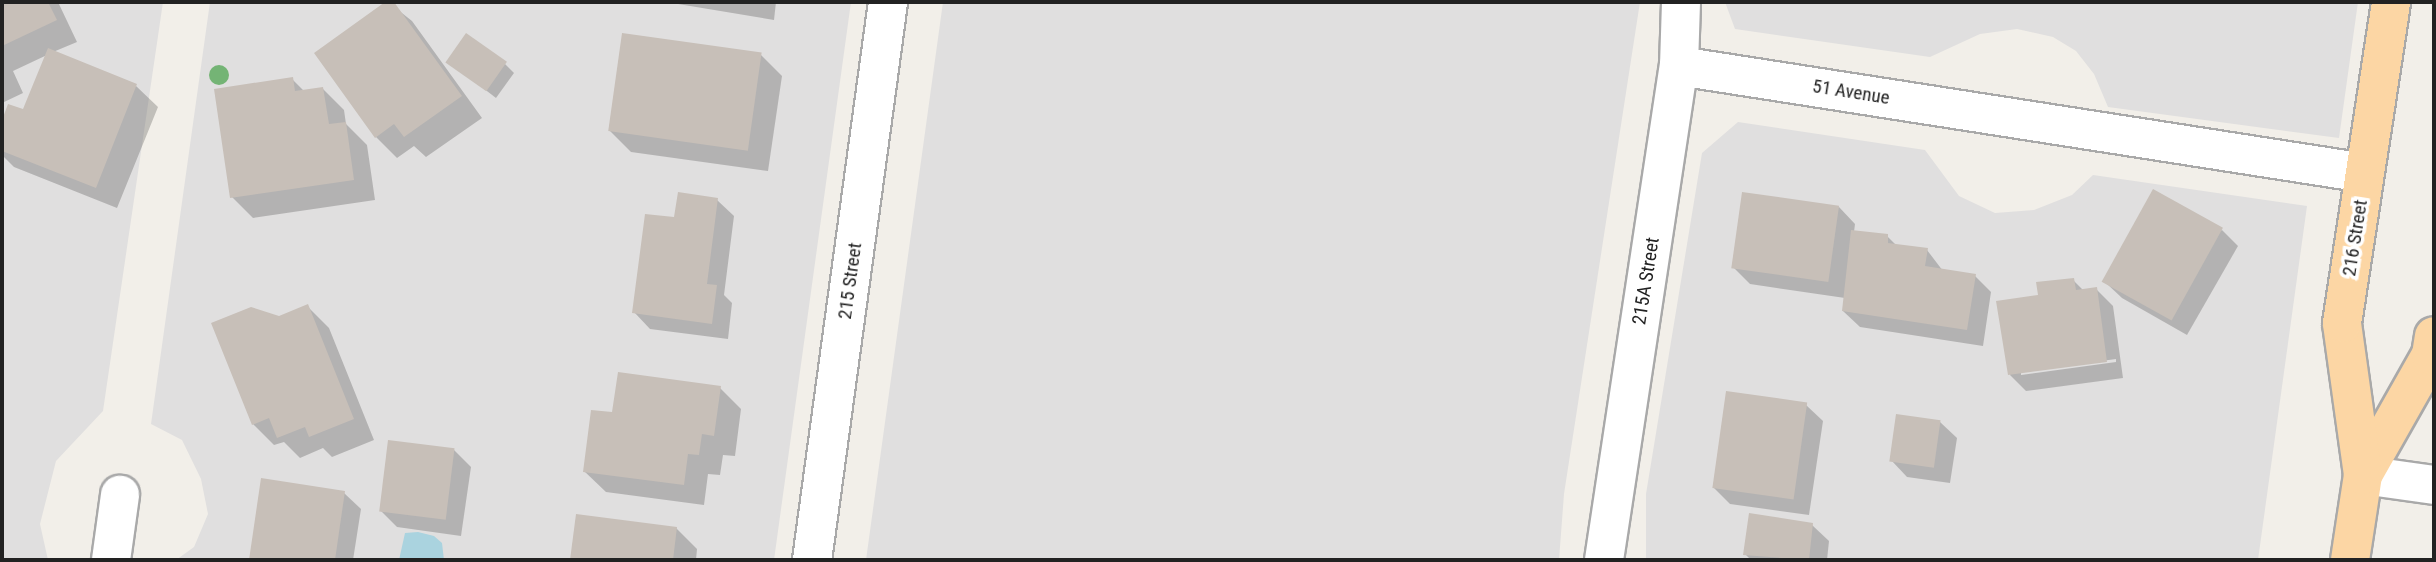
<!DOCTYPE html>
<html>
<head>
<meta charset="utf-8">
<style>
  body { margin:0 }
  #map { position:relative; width:2436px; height:562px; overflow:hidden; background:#f2efe9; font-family:"Roboto Condensed",sans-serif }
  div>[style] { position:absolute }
  .residential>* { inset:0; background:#e0dfdf }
  .water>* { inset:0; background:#aad3df }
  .shadow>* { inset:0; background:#0003 }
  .building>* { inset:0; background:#c7bfb8; transform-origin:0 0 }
  .roads { filter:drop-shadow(2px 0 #a9a9a9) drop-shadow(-2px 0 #a9a9a9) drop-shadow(0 2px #a9a9a9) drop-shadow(0 -2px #a9a9a9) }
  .minor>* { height:38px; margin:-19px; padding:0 19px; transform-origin:19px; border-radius:19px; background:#fff }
  .major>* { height:38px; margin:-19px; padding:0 19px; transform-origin:19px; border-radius:19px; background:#fcd6a4 }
  .trees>* { width:20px; height:20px; margin:-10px; border-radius:50%; background:#74b475 }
  span { translate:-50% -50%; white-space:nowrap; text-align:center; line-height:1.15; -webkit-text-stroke:7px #fff; paint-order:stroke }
  .street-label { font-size:19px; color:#222 }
  .frame { position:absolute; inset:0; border:4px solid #222; pointer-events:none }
</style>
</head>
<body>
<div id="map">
  <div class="residential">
    <i style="clip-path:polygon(2px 2px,163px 2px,103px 411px,56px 461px,40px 524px,48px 560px,2px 560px)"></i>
    <i style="clip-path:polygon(210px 2px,851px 2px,774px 560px,176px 560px,194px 547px,208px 514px,201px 479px,182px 440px,151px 424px)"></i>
    <i style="clip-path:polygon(943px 2px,1640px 2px,1564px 494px,1559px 560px,866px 560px)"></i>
    <i style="clip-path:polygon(1725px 2px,2358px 2px,2339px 138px,2108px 107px,2094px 74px,2076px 51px,2053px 37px,2017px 29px,1980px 34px,1930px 57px,1735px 29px)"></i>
    <i style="clip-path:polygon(1738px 122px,1925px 150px,1959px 196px,1995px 213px,2034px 210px,2072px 195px,2093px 175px,2307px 206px,2258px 560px,1646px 560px,1646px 494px,1702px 153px)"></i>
  </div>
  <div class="water">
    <i style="clip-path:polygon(418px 532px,434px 536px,442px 543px,444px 560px,399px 560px,405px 533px)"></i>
  </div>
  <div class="shadow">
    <i style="clip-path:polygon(2px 2px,58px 2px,77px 42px,53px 52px,136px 86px,158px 107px,117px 208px,14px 167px,2px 155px,2px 125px,9px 106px,24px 111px,47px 55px,13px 71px,23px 93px,2px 103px)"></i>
    <i style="clip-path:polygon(388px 2px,412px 21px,482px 118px,426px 157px,414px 146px,397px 158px,376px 137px,316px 54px)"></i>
    <i style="clip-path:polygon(666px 2px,776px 2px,774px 20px)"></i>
    <i style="clip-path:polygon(761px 55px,782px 76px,768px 171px,631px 152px,610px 131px)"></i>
    <i style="clip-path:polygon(448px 61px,505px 64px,514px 73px,496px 98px)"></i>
    <i style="clip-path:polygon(292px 79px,305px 92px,323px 89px,344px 110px,346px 124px,367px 145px,375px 200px,253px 218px,232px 197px)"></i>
    <i style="clip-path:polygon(717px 200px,734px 216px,724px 295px,732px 303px,728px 339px,650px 329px,634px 312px,676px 219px)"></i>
    <i style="clip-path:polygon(1839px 207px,1855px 224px,1854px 232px,1887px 236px,1897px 246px,1927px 250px,1943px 271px,1975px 276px,1991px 292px,1983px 346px,1860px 327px,1843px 311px,1845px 298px,1750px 284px,1734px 268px)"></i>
    <i style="clip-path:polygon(2222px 230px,2238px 246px,2187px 335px,2122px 298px,2105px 282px)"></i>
    <i style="clip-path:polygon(evenodd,2073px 280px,2084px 291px,2096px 289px,2113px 306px,2123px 378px,2026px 391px,2010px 375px,2040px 296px,2073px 280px,2116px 359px,2116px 362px,2021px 375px,2021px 372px,2116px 359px)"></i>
    <i style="clip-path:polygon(308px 307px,329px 328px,374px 440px,332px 457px,323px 448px,300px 458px,284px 442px,274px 445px,253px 424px,279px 318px)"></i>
    <i style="clip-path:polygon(720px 388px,741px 409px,735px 456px,723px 455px,720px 475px,708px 474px,704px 505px,606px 492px,584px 471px,614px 414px)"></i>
    <i style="clip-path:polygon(1806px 405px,1823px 421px,1809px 515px,1730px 504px,1713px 487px)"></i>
    <i style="clip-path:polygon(1940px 422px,1957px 438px,1950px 483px,1907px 477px,1891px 460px)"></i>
    <i style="clip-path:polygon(454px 450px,471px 467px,461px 536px,397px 527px,380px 510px)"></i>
    <i style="clip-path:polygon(262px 480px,344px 493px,361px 509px,353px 560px,251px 560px)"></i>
    <i style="clip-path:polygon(577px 516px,676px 528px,697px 549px,696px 560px,572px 560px)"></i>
    <i style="clip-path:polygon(1812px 525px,1829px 541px,1827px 560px,1751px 560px,1745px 554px)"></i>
  </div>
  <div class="building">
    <i style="clip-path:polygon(2px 2px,48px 2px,57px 20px,2px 46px)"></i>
    <i style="clip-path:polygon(385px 2px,394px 2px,462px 96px,404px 137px,394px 124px,375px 138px,314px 53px)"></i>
    <i style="left:466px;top:33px;width:50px;height:36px;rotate:35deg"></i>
    <i style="left:622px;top:33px;width:141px;height:99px;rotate:8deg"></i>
    <i style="clip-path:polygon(48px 48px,137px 84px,96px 188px,2px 151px,2px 120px,8px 104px,23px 109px)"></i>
    <i style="clip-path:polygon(293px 77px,295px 91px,323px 87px,329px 124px,346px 122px,354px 180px,230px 198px,214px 89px)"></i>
    <i style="left:2153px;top:189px;width:80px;height:106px;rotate:29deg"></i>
    <i style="clip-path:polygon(678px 192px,718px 198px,707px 284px,717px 285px,712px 324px,632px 313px,645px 214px,674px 217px)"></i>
    <i style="left:1742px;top:192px;width:98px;height:77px;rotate:8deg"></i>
    <i style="clip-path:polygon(1851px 230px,1888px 234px,1888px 243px,1928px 248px,1925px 266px,1976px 274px,1967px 330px,1842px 311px)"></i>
    <i style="clip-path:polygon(2074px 278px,2076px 290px,2097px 287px,2107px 362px,2008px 375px,1996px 301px,2038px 295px,2036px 282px)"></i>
    <i style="clip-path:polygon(308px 304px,354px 419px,309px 437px,305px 427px,277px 438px,269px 418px,252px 425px,211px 323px,251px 307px,279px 316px)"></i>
    <i style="clip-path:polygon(618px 372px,721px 386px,714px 436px,702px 434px,699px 455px,688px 454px,684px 485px,583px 472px,591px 410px,612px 412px)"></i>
    <i style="left:1726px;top:391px;width:82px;height:98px;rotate:8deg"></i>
    <i style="left:1896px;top:414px;width:45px;height:48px;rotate:8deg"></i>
    <i style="left:388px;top:440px;width:67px;height:72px;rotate:7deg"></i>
    <i style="clip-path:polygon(261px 478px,345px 491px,335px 560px,249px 560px)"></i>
    <i style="clip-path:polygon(1749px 513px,1813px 523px,1809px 560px,1743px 555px)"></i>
    <i style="clip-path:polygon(576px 514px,677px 527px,673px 560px,570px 560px)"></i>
  </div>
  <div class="roads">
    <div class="minor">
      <i style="left:1679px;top:66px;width:694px;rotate:8.87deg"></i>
      <i style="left:2363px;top:475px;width:72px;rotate:8deg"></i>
      <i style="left:111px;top:560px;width:66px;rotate:-82.1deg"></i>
      <i style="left:812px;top:560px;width:563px;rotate:-82.24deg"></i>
      <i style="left:1604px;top:560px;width:500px;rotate:-81.4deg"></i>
      <i style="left:1679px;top:66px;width:64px;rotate:-88.2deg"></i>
    </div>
    <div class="major">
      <i style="left:2363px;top:475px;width:138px;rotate:-60.5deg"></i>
      <i style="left:2431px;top:355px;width:19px;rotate:-81deg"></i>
      <i style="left:2350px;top:560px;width:86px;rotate:-81.3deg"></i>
      <i style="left:2363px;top:475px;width:153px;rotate:-97.9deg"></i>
      <i style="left:2342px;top:323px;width:325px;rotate:-81.3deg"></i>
    </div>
  </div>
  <div class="trees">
    <i style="left:219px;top:75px"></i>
  </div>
  <div class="street-label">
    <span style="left:1851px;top:92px;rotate:9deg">51 Avenue</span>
    <span style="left:2355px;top:238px;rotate:-81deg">216 Street</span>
    <span style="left:850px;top:281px;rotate:-82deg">215 Street</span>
    <span style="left:1646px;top:281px;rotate:-81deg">215A Street</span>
  </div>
  <div class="frame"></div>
</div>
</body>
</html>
